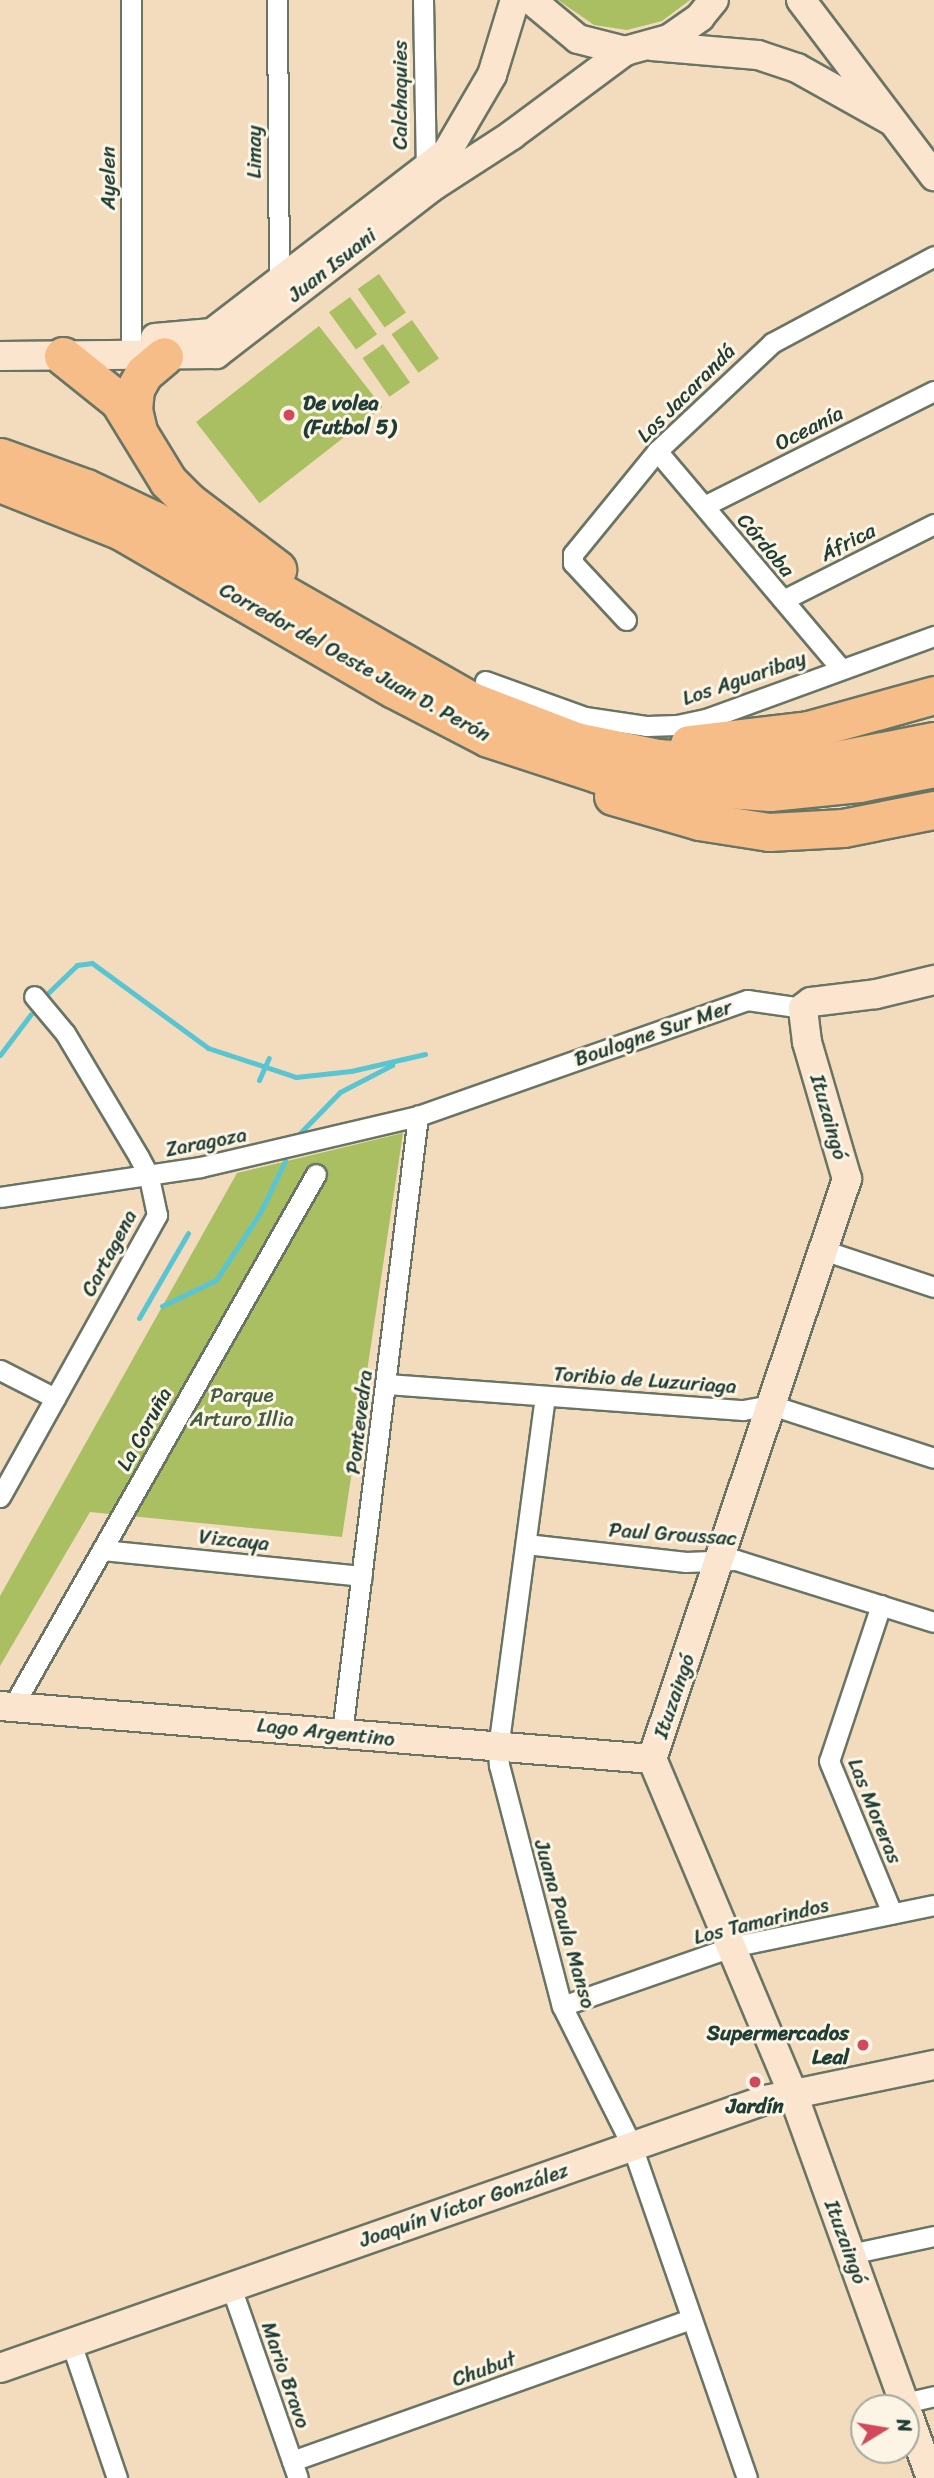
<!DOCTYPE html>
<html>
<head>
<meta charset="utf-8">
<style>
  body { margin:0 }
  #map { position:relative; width:934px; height:2478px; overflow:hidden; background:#f3dcbe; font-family:Sriracha,sans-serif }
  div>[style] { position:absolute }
  .green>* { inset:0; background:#aabe62; transform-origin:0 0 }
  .stream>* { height:5px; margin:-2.5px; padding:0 2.5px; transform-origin:2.5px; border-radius:2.5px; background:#59c4d2 }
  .roads { filter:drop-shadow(2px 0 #697564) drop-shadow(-2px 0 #697564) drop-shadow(0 2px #697564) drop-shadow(0 -2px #697564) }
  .street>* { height:19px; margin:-9.5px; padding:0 9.5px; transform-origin:9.5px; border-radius:9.5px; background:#fff }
  .secondary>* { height:28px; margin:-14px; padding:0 14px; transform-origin:14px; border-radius:14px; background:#fce5cf }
  .highway>* { height:37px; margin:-18.5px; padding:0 18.5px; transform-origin:18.5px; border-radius:18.5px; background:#f7bd88 }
  .dots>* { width:19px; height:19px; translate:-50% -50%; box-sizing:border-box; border:4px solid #fcf5e5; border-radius:50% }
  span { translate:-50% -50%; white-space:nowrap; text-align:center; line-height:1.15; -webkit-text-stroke:6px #fcf5e5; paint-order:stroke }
  .street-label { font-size:21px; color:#1f3d34 }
  .poi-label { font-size:21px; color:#1f3d34; font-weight:700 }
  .left { translate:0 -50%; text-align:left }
  .right { translate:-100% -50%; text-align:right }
  .park-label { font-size:21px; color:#425d40 }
  .north { position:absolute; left:850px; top:2394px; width:70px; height:70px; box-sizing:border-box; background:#fcf5e5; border:2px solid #a4ab9e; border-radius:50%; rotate:79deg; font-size:19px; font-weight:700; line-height:28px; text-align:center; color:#1f3d34 }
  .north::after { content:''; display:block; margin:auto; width:24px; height:32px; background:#d1495b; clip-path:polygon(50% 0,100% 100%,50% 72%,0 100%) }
</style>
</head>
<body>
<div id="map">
  <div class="green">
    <i style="clip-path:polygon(558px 0,690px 0,662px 21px,627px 30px,594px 25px)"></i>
    <i style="left:379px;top:274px;width:47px;height:26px;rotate:55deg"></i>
    <i style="left:350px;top:297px;width:46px;height:26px;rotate:54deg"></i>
    <i style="left:412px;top:320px;width:47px;height:25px;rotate:55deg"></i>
    <i style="left:319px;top:326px;width:103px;height:156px;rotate:52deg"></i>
    <i style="left:383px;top:344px;width:47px;height:25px;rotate:55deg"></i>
    <i style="clip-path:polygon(403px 1133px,342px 1537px,90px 1512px,0 1666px,0 1596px,237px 1173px)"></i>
  </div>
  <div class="stream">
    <i style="left:48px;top:993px;width:40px;rotate:-44deg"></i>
    <i style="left:77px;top:965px;width:15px;rotate:-8deg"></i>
    <i style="left:92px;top:963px;width:144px;rotate:36.2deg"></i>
    <i style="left:208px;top:1048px;width:93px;rotate:18.2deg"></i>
    <i style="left:296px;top:1077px;width:55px;rotate:-6.2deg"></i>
    <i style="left:351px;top:1071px;width:76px;rotate:-12.9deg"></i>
    <i style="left:0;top:1055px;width:51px;rotate:-52.9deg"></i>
    <i style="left:259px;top:1080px;width:24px;rotate:-66deg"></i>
    <i style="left:300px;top:1133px;width:57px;rotate:-45.7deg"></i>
    <i style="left:340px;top:1092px;width:59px;rotate:-27.4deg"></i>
    <i style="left:162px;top:1306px;width:60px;rotate:-25.7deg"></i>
    <i style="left:216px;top:1280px;width:80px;rotate:-56.7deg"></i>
    <i style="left:260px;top:1213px;width:58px;rotate:-64.3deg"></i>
    <i style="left:139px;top:1318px;width:98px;rotate:-60deg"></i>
  </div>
  <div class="roads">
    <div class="street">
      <i style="left:277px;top:0;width:289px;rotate:89.6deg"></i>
      <i style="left:423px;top:0;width:176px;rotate:89deg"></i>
      <i style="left:131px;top:356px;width:356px;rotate:-90deg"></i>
      <i style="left:657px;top:451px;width:285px;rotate:49.8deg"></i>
      <i style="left:704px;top:506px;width:257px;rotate:-26.6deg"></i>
      <i style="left:783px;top:600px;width:169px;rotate:-26.7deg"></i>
      <i style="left:626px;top:620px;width:78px;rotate:-132.9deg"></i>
      <i style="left:573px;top:563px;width:9px;rotate:-90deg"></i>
      <i style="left:573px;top:554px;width:133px;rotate:-50.8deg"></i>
      <i style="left:657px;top:451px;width:158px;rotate:-43.2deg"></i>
      <i style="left:772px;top:343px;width:184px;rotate:-28.2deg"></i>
      <i style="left:485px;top:681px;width:106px;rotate:19.8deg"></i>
      <i style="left:585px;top:717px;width:63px;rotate:8.3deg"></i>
      <i style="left:647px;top:726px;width:30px;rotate:-2deg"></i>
      <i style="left:677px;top:725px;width:30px;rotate:-12deg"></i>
      <i style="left:706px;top:719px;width:243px;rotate:-20deg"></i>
      <i style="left:0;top:1197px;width:202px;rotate:-8.5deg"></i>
      <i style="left:200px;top:1167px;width:224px;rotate:-13.2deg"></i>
      <i style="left:418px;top:1116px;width:349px;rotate:-19.4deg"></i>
      <i style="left:747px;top:1000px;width:57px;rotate:8.1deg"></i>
      <i style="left:823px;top:1250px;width:117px;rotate:18.4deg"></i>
      <i style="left:0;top:1370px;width:62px;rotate:27deg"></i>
      <i style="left:387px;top:1384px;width:357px;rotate:4.2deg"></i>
      <i style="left:743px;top:1410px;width:28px;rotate:-10deg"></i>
      <i style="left:771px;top:1405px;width:171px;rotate:18deg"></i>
      <i style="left:545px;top:1396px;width:355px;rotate:97.6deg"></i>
      <i style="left:498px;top:1748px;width:17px;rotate:87deg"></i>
      <i style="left:499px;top:1765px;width:249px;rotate:75.4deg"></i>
      <i style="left:562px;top:2006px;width:157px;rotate:63.4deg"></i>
      <i style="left:632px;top:2146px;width:351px;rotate:70.9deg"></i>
      <i style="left:0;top:1497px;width:323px;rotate:-60.9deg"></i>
      <i style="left:157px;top:1215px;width:40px;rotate:-102deg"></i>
      <i style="left:149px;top:1176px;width:21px;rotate:-118deg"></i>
      <i style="left:139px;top:1157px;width:144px;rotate:-120.8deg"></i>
      <i style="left:65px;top:1033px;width:48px;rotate:-130deg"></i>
      <i style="left:526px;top:1544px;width:161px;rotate:6.4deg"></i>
      <i style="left:686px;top:1562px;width:50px;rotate:-2.3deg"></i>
      <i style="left:736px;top:1560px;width:207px;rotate:17.4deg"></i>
      <i style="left:102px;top:1550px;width:261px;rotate:5.7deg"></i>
      <i style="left:881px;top:1605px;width:164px;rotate:108.4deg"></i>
      <i style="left:829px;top:1761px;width:165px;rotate:67.5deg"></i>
      <i style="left:13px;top:1706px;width:612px;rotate:-60.34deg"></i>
      <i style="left:342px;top:1733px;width:622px;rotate:-82.98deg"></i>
      <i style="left:562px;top:2006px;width:179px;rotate:-19.2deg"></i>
      <i style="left:731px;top:1947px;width:207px;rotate:-11.7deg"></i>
      <i style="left:850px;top:2254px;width:86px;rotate:-12.1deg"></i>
      <i style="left:231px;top:2287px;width:202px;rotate:70.7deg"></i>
      <i style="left:71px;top:2343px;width:143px;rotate:71.2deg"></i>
      <i style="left:904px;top:2403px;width:31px;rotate:-13deg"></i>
      <i style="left:292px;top:2461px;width:424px;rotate:-19.6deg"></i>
    </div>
    <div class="secondary">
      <i style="left:531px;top:0;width:61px;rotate:39.7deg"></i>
      <i style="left:578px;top:39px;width:49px;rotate:14.3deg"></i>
      <i style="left:625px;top:51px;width:46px;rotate:-15.3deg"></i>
      <i style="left:669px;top:39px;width:38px;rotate:-35deg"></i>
      <i style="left:700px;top:17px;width:22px;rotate:-51deg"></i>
      <i style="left:801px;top:0;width:221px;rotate:52.9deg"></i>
      <i style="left:652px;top:46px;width:106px;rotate:4.9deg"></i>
      <i style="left:758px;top:55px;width:41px;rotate:18.4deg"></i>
      <i style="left:797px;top:68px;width:107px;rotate:29.2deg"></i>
      <i style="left:155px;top:338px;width:57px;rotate:-5deg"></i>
      <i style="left:212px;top:333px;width:297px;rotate:-37.6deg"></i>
      <i style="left:447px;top:152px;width:89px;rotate:-59.7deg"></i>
      <i style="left:492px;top:75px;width:78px;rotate:-73deg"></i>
      <i style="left:0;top:356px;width:216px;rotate:-0.5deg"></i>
      <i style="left:216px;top:354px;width:273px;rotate:-37.7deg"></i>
      <i style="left:432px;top:187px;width:95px;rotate:-33deg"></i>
      <i style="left:512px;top:135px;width:141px;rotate:-36.6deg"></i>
      <i style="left:0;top:1706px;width:654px;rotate:4.65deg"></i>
      <i style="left:0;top:2368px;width:811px;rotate:-19.31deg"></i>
      <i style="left:765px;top:2100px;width:173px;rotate:-11.7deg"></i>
      <i style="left:906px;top:2408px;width:334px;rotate:-109.8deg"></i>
      <i style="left:793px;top:2094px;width:363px;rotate:-112.8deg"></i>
      <i style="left:652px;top:1759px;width:612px;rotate:-71.42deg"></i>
      <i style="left:847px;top:1179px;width:143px;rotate:-106.3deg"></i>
      <i style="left:807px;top:1042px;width:34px;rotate:-97deg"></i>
      <i style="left:803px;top:1008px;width:10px;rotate:-37deg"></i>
      <i style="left:811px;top:1002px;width:65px;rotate:-7deg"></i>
      <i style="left:876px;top:994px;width:60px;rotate:-13.6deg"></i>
      <i style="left:906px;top:2409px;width:73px;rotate:70.1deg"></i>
    </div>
    <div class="highway">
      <i style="left:63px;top:356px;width:72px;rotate:38.8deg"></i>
      <i style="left:119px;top:401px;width:94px;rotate:58.5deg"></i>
      <i style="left:168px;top:481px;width:30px;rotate:45deg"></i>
      <i style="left:189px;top:502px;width:111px;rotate:37.3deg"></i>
      <i style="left:138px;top:431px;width:23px;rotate:-103deg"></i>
      <i style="left:133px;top:409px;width:20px;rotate:-84deg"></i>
      <i style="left:135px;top:389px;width:18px;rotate:-61deg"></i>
      <i style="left:144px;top:373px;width:26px;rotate:-40deg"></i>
      <i style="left:0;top:457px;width:91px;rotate:19.8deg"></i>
      <i style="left:86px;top:488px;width:75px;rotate:25.2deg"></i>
      <i style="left:154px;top:520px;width:363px;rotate:29.7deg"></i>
      <i style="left:469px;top:700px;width:115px;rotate:21deg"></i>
      <i style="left:576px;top:741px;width:84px;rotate:11.7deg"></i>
      <i style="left:658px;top:758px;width:95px;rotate:4.2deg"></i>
      <i style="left:753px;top:765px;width:73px;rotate:-2.4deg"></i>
      <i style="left:826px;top:762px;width:110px;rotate:-11deg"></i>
      <i style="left:0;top:483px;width:130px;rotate:21.6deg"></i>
      <i style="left:121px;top:531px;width:315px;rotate:30.1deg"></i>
      <i style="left:394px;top:689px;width:106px;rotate:27.5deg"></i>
      <i style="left:488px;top:738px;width:116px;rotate:18.1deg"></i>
      <i style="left:598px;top:774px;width:44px;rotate:11.8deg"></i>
      <i style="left:641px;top:783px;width:129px;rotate:4deg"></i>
      <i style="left:770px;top:792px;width:89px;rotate:-5.8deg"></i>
      <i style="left:859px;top:783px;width:76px;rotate:-11.3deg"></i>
      <i style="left:689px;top:744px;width:120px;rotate:-6.7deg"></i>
      <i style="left:808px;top:730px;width:131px;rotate:-15.5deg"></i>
      <i style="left:613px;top:796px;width:90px;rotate:16.2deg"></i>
      <i style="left:699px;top:821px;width:71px;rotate:8.9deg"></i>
      <i style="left:769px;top:832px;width:74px;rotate:-3.1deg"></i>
      <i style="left:843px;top:828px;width:93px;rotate:-11.2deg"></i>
    </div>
  </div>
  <div class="dots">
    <i style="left:289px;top:415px;background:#d1495b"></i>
    <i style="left:863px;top:2045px;background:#d1495b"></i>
    <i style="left:755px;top:2082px;background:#d1495b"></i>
  </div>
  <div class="street-label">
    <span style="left:400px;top:95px;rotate:-90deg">Calchaquies</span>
    <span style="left:254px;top:152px;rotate:-90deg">Limay</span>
    <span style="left:108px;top:178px;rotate:-90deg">Ayelen</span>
    <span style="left:332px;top:265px;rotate:-38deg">Juan Isuani</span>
    <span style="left:686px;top:393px;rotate:-45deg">Los Jacarandá</span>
    <span style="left:809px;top:428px;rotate:-27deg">Oceanía</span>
    <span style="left:848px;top:542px;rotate:-27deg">África</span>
    <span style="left:766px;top:545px;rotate:50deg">Córdoba</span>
    <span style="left:355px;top:662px;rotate:29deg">Corredor del Oeste Juan D. Perón</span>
    <span style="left:744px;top:678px;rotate:-19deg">Los Aguaribay</span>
    <span style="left:653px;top:1033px;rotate:-19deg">Boulogne Sur Mer</span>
    <span style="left:829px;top:1117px;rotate:74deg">Ituzaingó</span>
    <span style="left:206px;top:1142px;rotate:-11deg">Zaragoza</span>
    <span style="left:109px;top:1253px;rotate:-62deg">Cartagena</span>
    <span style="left:645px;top:1380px;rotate:4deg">Toribio de Luzuriaga</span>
    <span style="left:359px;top:1422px;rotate:-83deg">Pontevedra</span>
    <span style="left:144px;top:1429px;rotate:-61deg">La Coruña</span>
    <span style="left:673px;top:1534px;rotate:4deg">Paul Groussac</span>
    <span style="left:234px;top:1540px;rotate:6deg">Vizcaya</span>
    <span style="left:674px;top:1696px;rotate:-71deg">Ituzaingó</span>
    <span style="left:326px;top:1732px;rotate:6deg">Lago Argentino</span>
    <span style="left:875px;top:1811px;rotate:68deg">Las Moreras</span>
    <span style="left:761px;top:1921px;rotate:-14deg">Los Tamarindos</span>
    <span style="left:565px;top:1924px;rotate:74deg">Juana Paula Manso</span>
    <span style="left:464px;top:2205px;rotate:-19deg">Joaquín Víctor González</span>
    <span style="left:846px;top:2242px;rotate:70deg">Ituzaingó</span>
    <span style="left:484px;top:2369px;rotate:-20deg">Chubut</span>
    <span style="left:286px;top:2375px;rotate:71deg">Mario Bravo</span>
  </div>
  <div class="poi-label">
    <span class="left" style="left:303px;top:415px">De volea<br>(Futbol 5)</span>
    <span class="right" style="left:849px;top:2045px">Supermercados<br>Leal</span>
    <span style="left:755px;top:2106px">Jardín</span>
  </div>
  <div class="park-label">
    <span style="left:242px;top:1407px">Parque<br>Arturo Illia</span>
  </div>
  <div class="north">N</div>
</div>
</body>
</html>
